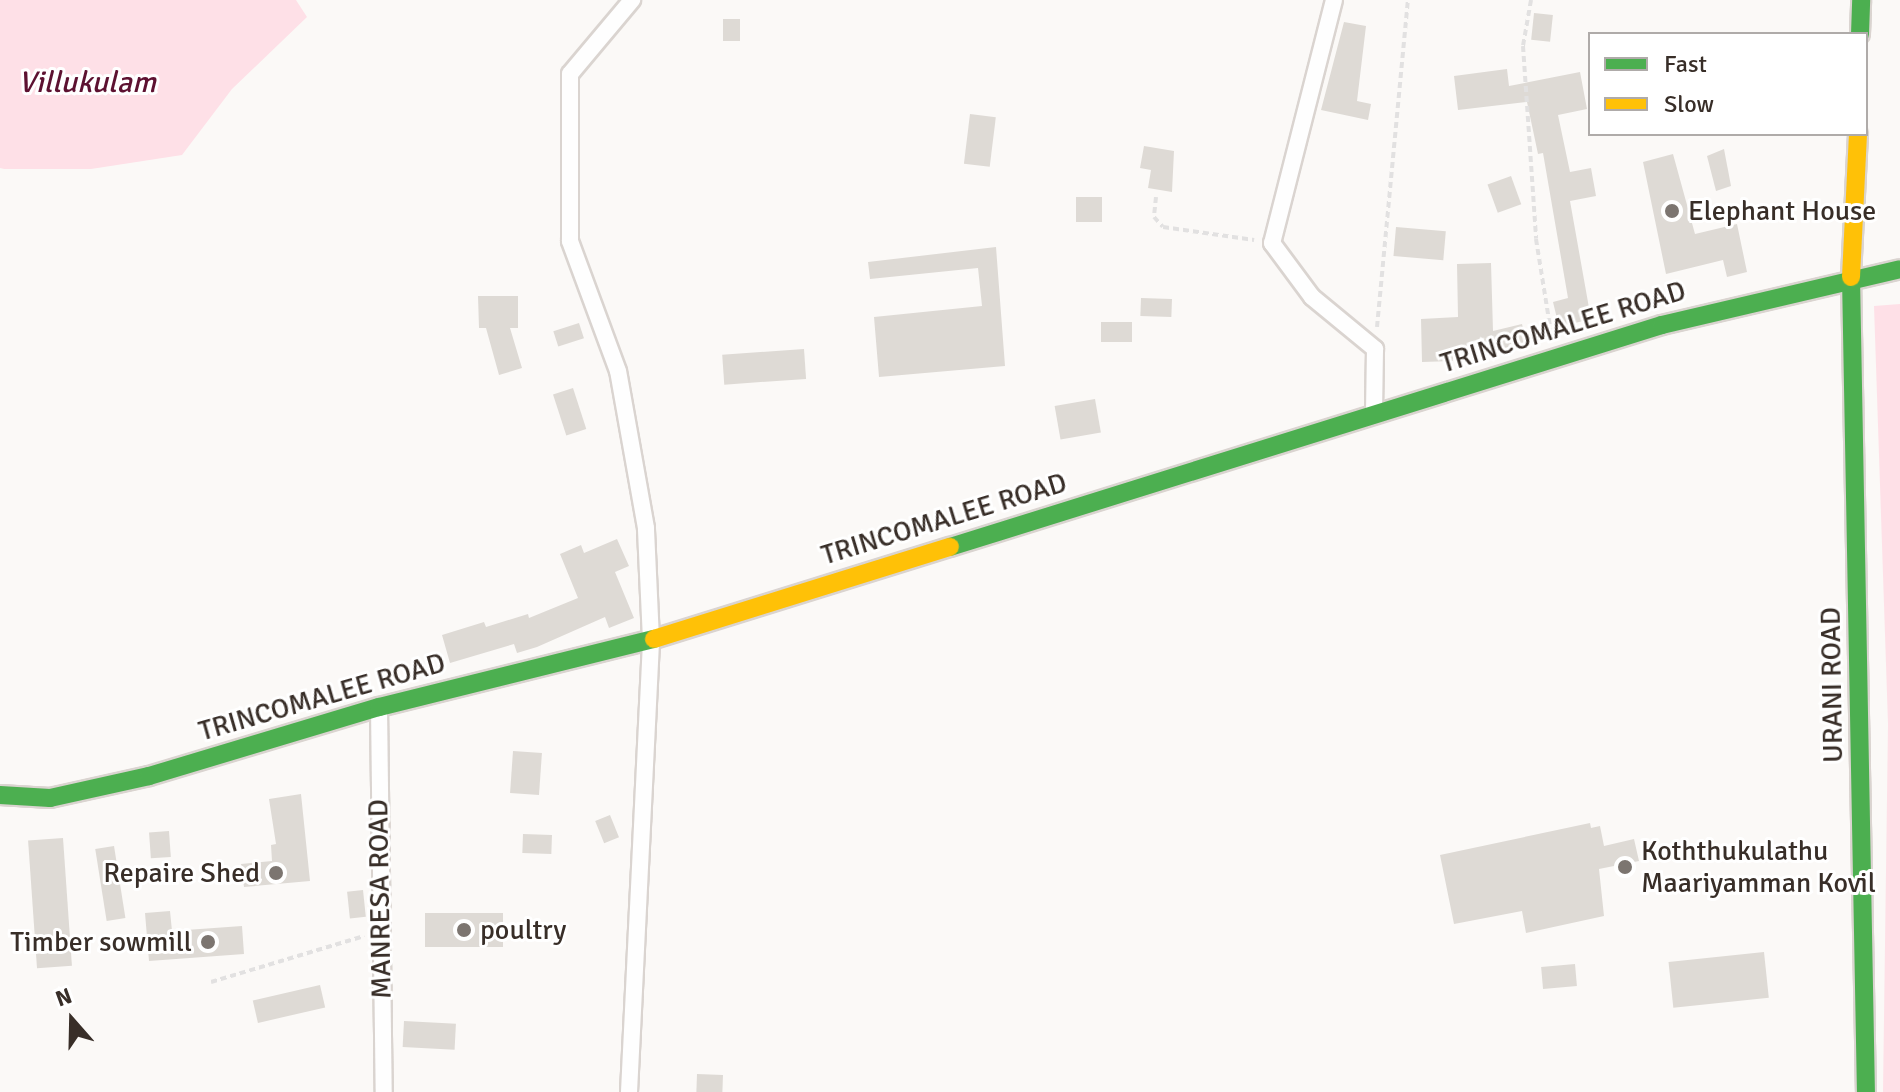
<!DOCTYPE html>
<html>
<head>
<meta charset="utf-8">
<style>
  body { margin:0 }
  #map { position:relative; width:1900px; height:1092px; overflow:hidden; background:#fbf9f7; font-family:Signika,sans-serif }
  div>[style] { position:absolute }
  .water>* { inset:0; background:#fee0e7 }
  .building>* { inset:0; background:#dedad5; transform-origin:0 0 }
  .path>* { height:4px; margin-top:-2px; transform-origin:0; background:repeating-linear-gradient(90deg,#e2e1e1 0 6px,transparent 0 10px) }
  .roads { filter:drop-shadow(2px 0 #dad4d0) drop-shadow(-2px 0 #dad4d0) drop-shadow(0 2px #dad4d0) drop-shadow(0 -2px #dad4d0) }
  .street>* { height:16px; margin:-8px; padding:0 8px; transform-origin:8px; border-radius:8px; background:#fefefe }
  .fast>* { height:18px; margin:-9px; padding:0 9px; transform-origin:9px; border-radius:9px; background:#4caf50 }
  .slow>* { height:18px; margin:-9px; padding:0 9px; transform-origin:9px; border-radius:9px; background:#ffc107 }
  .dots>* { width:22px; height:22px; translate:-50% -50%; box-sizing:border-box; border:4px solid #fff; border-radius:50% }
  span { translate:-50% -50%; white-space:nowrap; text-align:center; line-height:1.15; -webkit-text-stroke:6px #fff; paint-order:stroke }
  .poi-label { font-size:28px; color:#382e28 }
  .left { translate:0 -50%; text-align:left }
  .right { translate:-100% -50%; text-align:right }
  .street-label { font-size:28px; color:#382e28 }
  .water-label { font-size:30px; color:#5d1131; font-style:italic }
  .legend { position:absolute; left:1588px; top:32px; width:280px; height:104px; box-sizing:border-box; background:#fff; border:2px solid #afaba9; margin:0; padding:10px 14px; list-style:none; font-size:24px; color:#382e28 }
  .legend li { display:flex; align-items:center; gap:16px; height:40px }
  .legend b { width:40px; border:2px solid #afaba9 }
  .north { position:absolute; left:32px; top:980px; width:80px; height:80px; -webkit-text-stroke:6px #fff; paint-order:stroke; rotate:340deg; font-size:22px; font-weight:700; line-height:32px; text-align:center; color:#382e28 }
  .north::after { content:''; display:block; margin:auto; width:28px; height:36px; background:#382e28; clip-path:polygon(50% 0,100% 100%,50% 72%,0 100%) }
</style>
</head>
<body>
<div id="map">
  <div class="water">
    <i style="clip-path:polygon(0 0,296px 0,307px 17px,232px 89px,182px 155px,91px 169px,4px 169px,0 168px)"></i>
    <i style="clip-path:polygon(1900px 304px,1900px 1092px,1883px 1092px,1888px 724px,1874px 306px)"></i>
  </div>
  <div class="building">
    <i style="left:1534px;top:13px;width:19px;height:27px;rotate:6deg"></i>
    <i style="left:723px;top:19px;width:17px;height:22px"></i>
    <i style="clip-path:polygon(1344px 22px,1366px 26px,1357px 101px,1371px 104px,1368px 120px,1321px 110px)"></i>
    <i style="clip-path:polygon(1507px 69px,1509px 86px,1580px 72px,1587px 109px,1558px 115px,1570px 172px,1591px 168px,1596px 196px,1570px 201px,1591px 319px,1559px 327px,1553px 302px,1568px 298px,1543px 153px,1538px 154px,1527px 102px,1458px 110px,1454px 76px)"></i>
    <i style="left:970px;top:114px;width:26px;height:50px;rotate:7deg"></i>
    <i style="clip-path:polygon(1144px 146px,1174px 151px,1172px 192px,1148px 188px,1151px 170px,1140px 168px)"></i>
    <i style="clip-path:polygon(1724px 149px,1731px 186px,1716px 191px,1707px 156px)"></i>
    <i style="clip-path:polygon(1673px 154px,1695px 234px,1737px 224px,1747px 272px,1727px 277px,1723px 260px,1666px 274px,1643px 162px)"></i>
    <i style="left:1511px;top:176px;width:30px;height:25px;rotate:70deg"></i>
    <i style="left:1076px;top:197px;width:26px;height:25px"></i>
    <i style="left:1396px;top:227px;width:50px;height:29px;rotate:5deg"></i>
    <i style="clip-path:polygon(996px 247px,1005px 366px,879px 377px,874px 317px,982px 306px,978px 268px,870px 279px,868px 262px)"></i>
    <i style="clip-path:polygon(1491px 263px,1493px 331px,1522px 324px,1526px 342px,1493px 352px,1453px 353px,1453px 361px,1422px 362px,1421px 319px,1458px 317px,1457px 264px)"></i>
    <i style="clip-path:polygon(478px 296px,518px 296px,518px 328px,510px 328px,522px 368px,499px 375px,486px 328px,479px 328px)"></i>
    <i style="left:1141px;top:298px;width:31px;height:18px;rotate:2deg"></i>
    <i style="left:1101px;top:322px;width:31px;height:20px"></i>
    <i style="left:579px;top:323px;width:16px;height:27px;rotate:72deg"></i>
    <i style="left:804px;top:349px;width:30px;height:82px;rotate:86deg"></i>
    <i style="left:573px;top:388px;width:43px;height:21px;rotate:72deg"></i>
    <i style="left:1095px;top:399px;width:34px;height:41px;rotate:80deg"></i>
    <i style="clip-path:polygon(617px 539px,629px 566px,615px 572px,634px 618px,609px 628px,605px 617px,537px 647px,517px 653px,514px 644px,450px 663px,442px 635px,484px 622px,486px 627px,528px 614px,529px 618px,578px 598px,560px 554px,581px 545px,584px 553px)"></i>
    <i style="left:513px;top:751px;width:29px;height:42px;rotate:4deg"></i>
    <i style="clip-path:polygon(301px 794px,310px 881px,244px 887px,241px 864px,272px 861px,271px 845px,276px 844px,269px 799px)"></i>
    <i style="left:610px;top:815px;width:24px;height:16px;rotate:68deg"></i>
    <i style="clip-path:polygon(1590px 823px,1591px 828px,1600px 826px,1604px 846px,1634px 839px,1639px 861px,1599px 869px,1604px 916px,1526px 933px,1522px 911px,1454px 924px,1440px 855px)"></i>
    <i style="left:169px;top:831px;width:26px;height:20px;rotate:86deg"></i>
    <i style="left:523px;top:834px;width:29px;height:19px;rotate:2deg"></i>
    <i style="left:63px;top:838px;width:128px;height:35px;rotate:86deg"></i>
    <i style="left:114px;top:846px;width:73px;height:19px;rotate:81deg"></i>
    <i style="left:363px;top:890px;width:27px;height:16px;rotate:84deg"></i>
    <i style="clip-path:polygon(170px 911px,172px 931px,242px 926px,244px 954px,149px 961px,145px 913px)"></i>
    <i style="left:425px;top:913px;width:78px;height:34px"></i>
    <i style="left:1764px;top:952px;width:46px;height:96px;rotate:84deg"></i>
    <i style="left:1575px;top:964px;width:22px;height:34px;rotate:85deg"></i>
    <i style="left:320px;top:985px;width:23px;height:69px;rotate:77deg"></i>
    <i style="left:404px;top:1021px;width:52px;height:26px;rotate:3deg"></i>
    <i style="left:697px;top:1074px;width:26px;height:18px;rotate:2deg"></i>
  </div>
  <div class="path">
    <i style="left:1531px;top:0;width:47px;rotate:99.9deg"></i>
    <i style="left:1523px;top:46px;width:193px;rotate:86.1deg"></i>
    <i style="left:1536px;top:239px;width:95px;rotate:80.9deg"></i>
    <i style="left:1156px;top:197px;width:20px;rotate:96deg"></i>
    <i style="left:1154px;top:217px;width:13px;rotate:48deg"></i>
    <i style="left:1163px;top:227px;width:92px;rotate:8.1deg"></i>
    <i style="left:1377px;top:327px;width:328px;rotate:-84.6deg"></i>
    <i style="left:211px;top:982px;width:160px;rotate:-16.7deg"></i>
  </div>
  <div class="roads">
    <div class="street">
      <i style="left:1334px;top:0;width:251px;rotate:104.3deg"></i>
      <i style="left:1272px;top:243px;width:67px;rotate:53.5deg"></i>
      <i style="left:1312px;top:297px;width:82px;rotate:39.5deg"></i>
      <i style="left:1375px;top:349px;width:63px;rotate:90.9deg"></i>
      <i style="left:379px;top:707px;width:385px;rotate:89.3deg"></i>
      <i style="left:629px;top:1092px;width:453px;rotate:-87.2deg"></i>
      <i style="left:651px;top:640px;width:112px;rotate:-92.6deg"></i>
      <i style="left:646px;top:528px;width:159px;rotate:-100.1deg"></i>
      <i style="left:618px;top:371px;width:139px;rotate:-110.3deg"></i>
      <i style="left:570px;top:241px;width:167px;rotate:-90deg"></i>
      <i style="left:570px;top:74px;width:97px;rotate:-50deg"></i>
    </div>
    <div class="fast">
      <i style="left:1860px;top:34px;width:34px;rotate:-88deg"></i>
      <i style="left:1851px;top:277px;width:815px;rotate:88.95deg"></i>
      <i style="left:950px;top:547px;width:746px;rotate:-17.32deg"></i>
      <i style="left:1662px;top:325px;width:244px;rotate:-13.2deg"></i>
      <i style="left:0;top:795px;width:50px;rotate:3.4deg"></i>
      <i style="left:50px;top:798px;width:101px;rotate:-12.5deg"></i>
      <i style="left:149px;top:776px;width:240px;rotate:-16.7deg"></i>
      <i style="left:379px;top:707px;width:283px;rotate:-13.9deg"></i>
    </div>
    <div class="slow">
      <i style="left:1851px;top:277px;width:143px;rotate:-87.2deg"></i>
      <i style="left:654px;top:639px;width:310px;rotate:-17.3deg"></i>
    </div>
  </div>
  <div class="dots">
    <i style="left:1672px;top:211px;background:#7c7570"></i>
    <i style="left:1625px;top:867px;background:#7c7570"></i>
    <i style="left:276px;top:873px;background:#7c7570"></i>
    <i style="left:464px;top:930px;background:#7c7570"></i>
    <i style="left:208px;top:942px;background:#7c7570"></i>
  </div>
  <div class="poi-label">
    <span class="left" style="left:1688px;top:211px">Elephant House</span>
    <span class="left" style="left:1641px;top:867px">Koththukulathu<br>Maariyamman Kovil</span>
    <span class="right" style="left:260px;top:873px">Repaire Shed</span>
    <span class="left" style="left:480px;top:930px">poultry</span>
    <span class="right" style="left:192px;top:942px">Timber sowmill</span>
  </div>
  <div class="street-label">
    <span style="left:1563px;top:327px;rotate:-17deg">TRINCOMALEE ROAD</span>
    <span style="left:944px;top:519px;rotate:-17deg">TRINCOMALEE ROAD</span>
    <span style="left:1832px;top:685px;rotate:-91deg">URANI ROAD</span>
    <span style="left:322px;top:697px;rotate:-16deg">TRINCOMALEE ROAD</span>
    <span style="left:380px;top:899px;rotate:-91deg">MANRESA ROAD</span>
  </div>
  <div class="water-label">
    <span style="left:87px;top:83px">Villukulam</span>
  </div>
  <ul class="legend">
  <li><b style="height:10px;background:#4caf50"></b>Fast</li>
  <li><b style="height:10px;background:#ffc107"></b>Slow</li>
  </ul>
  <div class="north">N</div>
</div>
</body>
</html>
